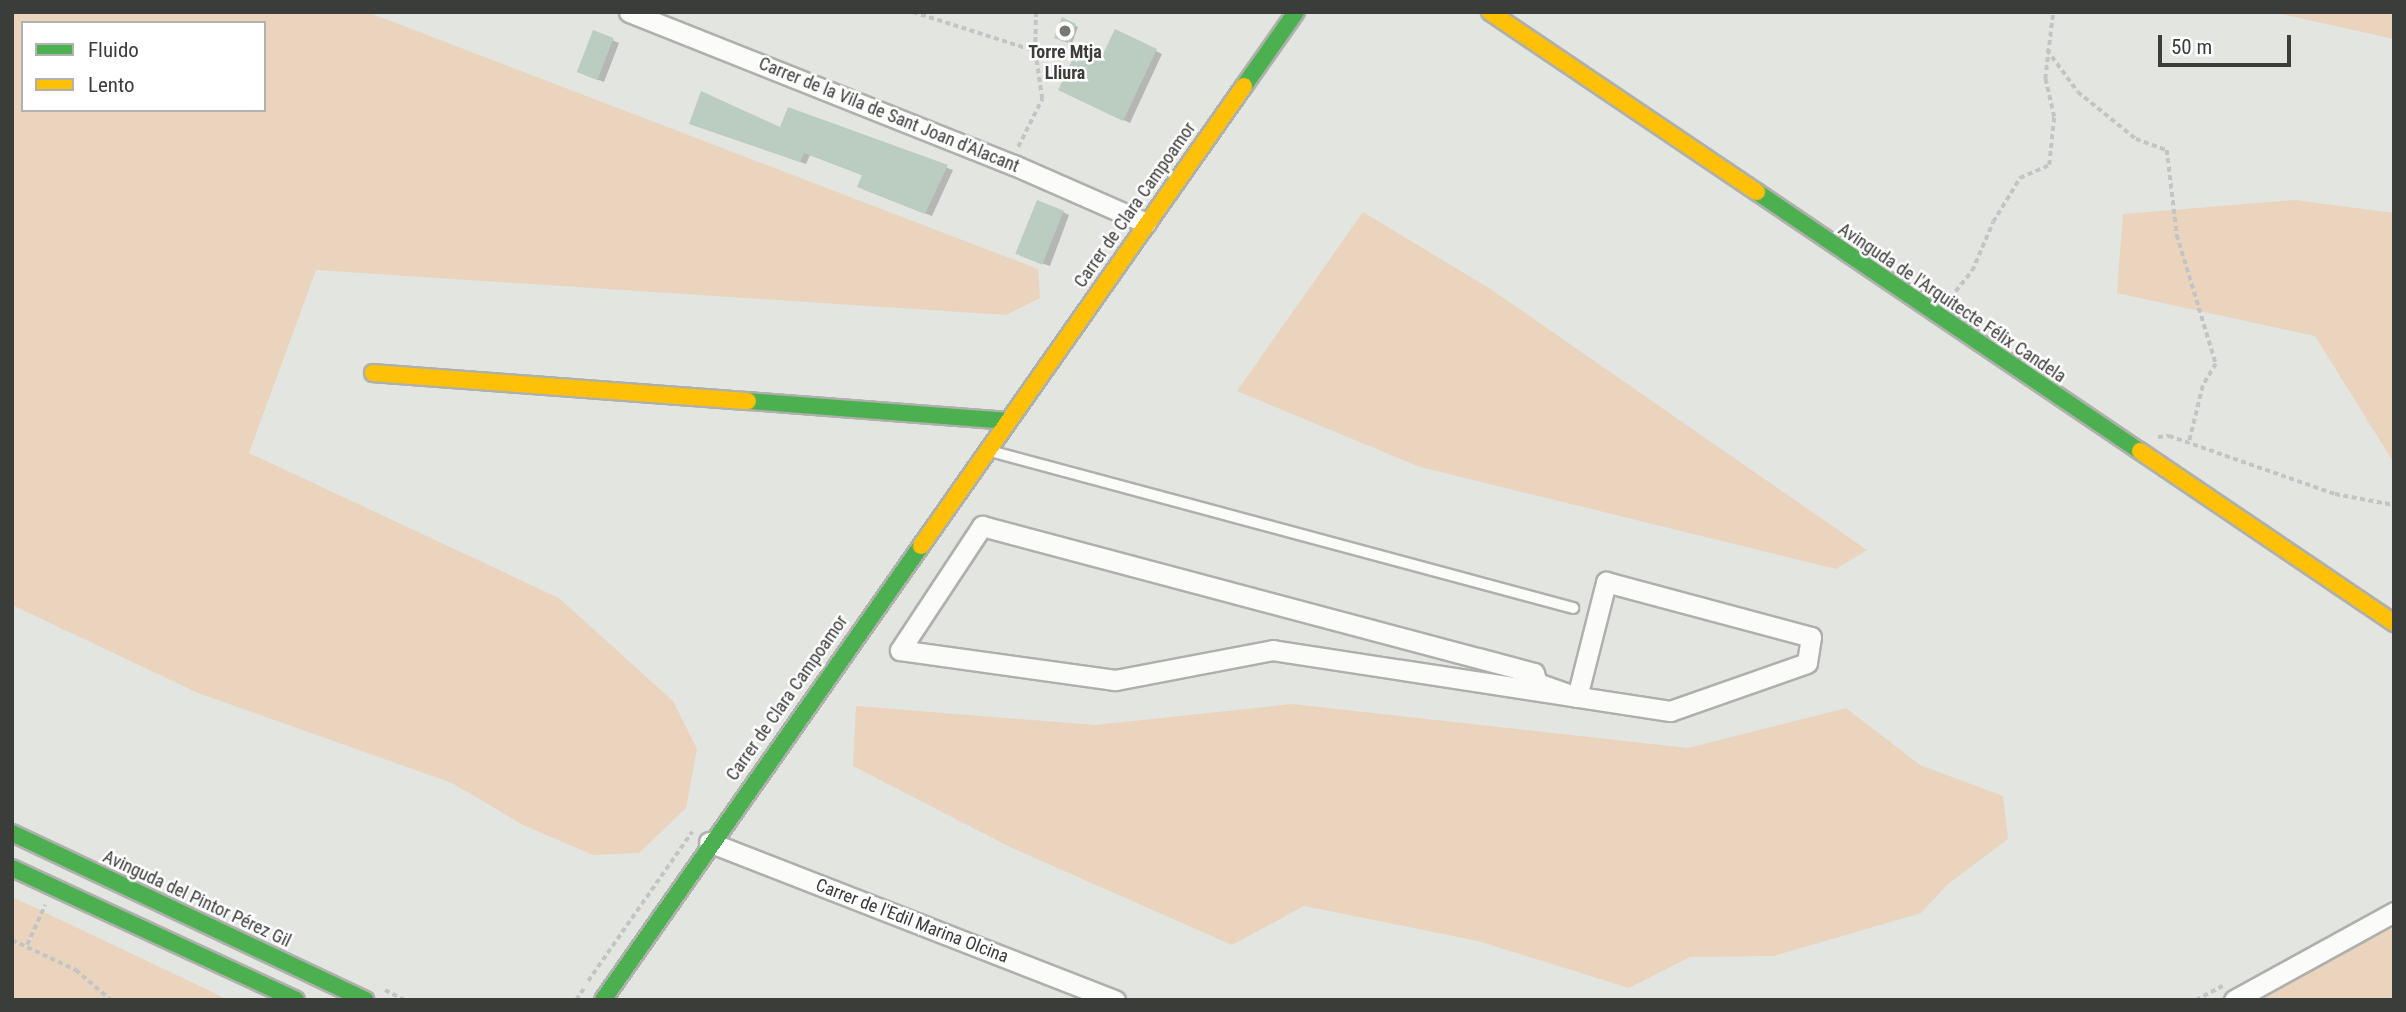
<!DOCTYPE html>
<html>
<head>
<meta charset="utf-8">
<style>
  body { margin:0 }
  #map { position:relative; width:2406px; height:1012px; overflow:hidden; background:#e3e5e1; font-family:"Roboto Condensed",sans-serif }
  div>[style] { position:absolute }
  .green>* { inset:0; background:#ead4be }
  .shadow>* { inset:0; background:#0003 }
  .building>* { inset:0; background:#bbccc1; transform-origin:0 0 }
  .path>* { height:3.5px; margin-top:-1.75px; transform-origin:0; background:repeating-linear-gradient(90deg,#c4c4c4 0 5px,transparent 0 8.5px) }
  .roads { filter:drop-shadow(2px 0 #aeb0ac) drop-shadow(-2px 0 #aeb0ac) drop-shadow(0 2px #aeb0ac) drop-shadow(0 -2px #aeb0ac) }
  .lane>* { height:10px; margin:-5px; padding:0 5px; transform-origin:5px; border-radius:5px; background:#fbfbfa }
  .street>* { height:19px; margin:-9.5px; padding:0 9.5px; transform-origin:9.5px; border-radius:9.5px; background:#fbfbfa }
  .fast>* { height:16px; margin:-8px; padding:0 8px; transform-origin:8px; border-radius:8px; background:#4caf50 }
  .slow>* { height:16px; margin:-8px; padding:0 8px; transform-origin:8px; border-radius:8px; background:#ffc107 }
  .dots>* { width:19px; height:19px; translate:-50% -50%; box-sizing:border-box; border:4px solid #fff; border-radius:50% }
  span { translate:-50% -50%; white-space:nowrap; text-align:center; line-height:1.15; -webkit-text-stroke:5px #fff; paint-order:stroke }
  .poi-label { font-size:18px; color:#3b3d3a; font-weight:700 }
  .street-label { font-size:18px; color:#3b3d3a }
  .frame { position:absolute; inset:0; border:14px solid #3b3d3a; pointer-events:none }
  .legend { position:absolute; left:21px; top:21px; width:245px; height:91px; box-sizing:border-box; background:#fff; border:2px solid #b1b1b0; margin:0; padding:9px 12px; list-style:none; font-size:21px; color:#3b3d3a }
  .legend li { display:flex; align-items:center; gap:14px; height:35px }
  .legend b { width:35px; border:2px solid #b1b1b0 }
  .scale { position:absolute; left:2158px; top:35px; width:133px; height:32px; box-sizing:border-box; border:4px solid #3b3d3a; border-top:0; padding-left:9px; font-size:21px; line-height:24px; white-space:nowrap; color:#3b3d3a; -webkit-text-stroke:5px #fff; paint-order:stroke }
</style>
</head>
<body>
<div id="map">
  <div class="green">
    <i style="clip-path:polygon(evenodd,12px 12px,367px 12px,1038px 269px,1040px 298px,1006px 315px,316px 270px,249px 453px,559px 598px,673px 701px,697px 749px,686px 808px,639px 853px,593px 855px,523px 825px,452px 783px,198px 693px,12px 605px,12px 12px,23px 23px,264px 23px,264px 110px,23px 110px,23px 23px)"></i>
    <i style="clip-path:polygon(2273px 12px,2394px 12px,2394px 39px)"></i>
    <i style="clip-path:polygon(2295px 200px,2394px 213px,2394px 463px,2315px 336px,2117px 293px,2123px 214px)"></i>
    <i style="clip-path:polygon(1363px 212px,1492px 290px,1867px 550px,1836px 569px,1420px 467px,1237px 391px)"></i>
    <i style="clip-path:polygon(1292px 704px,1688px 748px,1846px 708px,1920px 765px,2003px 796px,2008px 839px,1948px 884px,1921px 913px,1774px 956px,1690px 957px,1629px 988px,1478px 941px,1304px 906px,1232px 945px,1010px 847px,853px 766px,856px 706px,1095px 725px)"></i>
    <i style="clip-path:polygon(12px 897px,42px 911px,229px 1000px,12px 1000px)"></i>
    <i style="clip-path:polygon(2386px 929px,2394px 931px,2394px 1000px,2256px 1000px)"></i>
  </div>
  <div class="shadow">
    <i style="clip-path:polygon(1063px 19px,1078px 27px,1072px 43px,1057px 37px)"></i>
    <i style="clip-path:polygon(1116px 31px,1162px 54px,1130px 123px,1066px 93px,1102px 61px)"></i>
    <i style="clip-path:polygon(594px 32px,619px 43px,604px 82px,585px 75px)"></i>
    <i style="clip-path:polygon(789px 110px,953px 170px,932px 216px,865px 190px,864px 176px,810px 155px,806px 164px,697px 126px,781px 129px)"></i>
    <i style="clip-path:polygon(1063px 212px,1069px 215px,1050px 266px,1024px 257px)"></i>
  </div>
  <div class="building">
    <i style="clip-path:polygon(1062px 17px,1076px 24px,1070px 44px,1054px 38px)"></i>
    <i style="clip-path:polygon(1115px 29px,1157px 49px,1123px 121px,1058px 90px,1078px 48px,1101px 58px)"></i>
    <i style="left:593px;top:30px;width:22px;height:45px;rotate:21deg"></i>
    <i style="clip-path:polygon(701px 91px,780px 127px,788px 107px,948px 165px,925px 214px,857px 187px,862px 175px,804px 153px,800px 162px,689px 124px)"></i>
    <i style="left:1037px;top:200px;width:29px;height:58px;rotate:22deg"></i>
  </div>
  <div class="path">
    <i style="left:913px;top:12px;width:128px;rotate:17.7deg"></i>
    <i style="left:2047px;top:50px;width:52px;rotate:53.6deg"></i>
    <i style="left:2078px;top:92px;width:75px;rotate:39deg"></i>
    <i style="left:2136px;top:139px;width:33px;rotate:20deg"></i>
    <i style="left:2167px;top:150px;width:86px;rotate:83.3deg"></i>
    <i style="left:2177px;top:235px;width:135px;rotate:73.2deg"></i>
    <i style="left:2216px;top:364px;width:26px;rotate:121deg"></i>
    <i style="left:2203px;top:386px;width:59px;rotate:103.8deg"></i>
    <i style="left:1018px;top:147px;width:54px;rotate:-63.4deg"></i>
    <i style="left:1042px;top:99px;width:49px;rotate:-98.3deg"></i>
    <i style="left:1035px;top:51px;width:39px;rotate:-89deg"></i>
    <i style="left:1950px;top:298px;width:35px;rotate:-51deg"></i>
    <i style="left:1972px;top:271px;width:53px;rotate:-66.8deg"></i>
    <i style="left:1993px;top:222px;width:52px;rotate:-58.5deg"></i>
    <i style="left:2020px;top:178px;width:32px;rotate:-24deg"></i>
    <i style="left:2049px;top:165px;width:48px;rotate:-84.1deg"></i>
    <i style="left:2054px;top:117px;width:39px;rotate:-103deg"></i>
    <i style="left:2045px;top:79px;width:67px;rotate:-83.2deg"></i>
    <i style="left:2158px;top:437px;width:11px;rotate:-5deg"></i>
    <i style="left:2169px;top:436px;width:176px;rotate:19.3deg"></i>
    <i style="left:2335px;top:494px;width:60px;rotate:10.6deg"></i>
    <i style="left:12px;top:940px;width:71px;rotate:25.1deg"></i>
    <i style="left:76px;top:970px;width:46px;rotate:40.6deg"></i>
    <i style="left:27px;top:945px;width:44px;rotate:-65.8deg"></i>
    <i style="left:588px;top:981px;width:182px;rotate:-55.1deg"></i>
    <i style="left:385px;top:990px;width:22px;rotate:27deg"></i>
    <i style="left:576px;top:1000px;width:14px;rotate:-56deg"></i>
    <i style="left:2196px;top:1000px;width:30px;rotate:-28deg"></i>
  </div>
  <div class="roads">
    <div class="lane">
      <i style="left:990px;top:451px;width:604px;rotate:15.07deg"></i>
    </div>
    <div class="street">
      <i style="left:629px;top:12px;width:414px;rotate:21.7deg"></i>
      <i style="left:1014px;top:165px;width:144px;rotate:23.7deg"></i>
      <i style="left:982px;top:526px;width:571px;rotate:14.91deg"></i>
      <i style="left:1534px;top:673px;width:10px;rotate:73deg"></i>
      <i style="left:1537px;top:683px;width:42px;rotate:19.3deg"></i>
      <i style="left:1577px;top:697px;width:119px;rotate:-75.8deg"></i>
      <i style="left:1606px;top:582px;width:212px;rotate:15deg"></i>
      <i style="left:1811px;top:637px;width:26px;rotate:99deg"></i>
      <i style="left:1807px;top:663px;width:145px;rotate:160.7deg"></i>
      <i style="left:1670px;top:711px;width:402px;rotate:-171.3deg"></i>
      <i style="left:1273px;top:650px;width:161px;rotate:169.2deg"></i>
      <i style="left:1115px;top:680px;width:217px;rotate:-172.1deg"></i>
      <i style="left:900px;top:650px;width:149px;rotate:-56.5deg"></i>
      <i style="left:709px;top:842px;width:436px;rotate:21.3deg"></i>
      <i style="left:2234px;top:1000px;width:183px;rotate:-28.8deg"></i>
    </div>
    <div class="fast">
      <i style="left:1244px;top:86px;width:90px;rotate:-54.9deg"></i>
      <i style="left:1757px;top:192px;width:462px;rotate:34.1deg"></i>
      <i style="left:748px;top:401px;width:260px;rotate:4.4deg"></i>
      <i style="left:12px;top:833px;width:391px;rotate:25.3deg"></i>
      <i style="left:12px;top:868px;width:313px;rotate:24.9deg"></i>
      <i style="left:603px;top:1000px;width:554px;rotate:-54.99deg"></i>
    </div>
    <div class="slow">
      <i style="left:1490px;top:12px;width:322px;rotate:34deg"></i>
      <i style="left:373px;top:373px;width:376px;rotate:4.3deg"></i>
      <i style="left:2140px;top:451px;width:307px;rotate:34.1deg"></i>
      <i style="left:921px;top:546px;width:562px;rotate:-54.92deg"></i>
    </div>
  </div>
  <div class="dots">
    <i style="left:1065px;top:31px;background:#767874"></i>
  </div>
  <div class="poi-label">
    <span style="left:1065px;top:63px">Torre Mtja<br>Lliura</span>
  </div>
  <div class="street-label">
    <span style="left:889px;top:115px;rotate:22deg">Carrer de la Vila de Sant Joan d'Alacant</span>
    <span style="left:1135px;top:205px;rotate:-55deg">Carrer de Clara Campoamor</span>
    <span style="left:1952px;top:303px;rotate:34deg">Avinguda de l'Arquitecte Félix Candela</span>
    <span style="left:787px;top:698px;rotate:-55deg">Carrer de Clara Campoamor</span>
    <span style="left:197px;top:899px;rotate:25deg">Avinguda del Pintor Pérez Gil</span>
    <span style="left:912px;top:921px;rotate:21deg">Carrer de l'Edil Marina Olcina</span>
  </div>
  <div class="frame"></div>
  <ul class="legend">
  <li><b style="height:9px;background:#4caf50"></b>Fluido</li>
  <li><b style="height:9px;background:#ffc107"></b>Lento</li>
  </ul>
  <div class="scale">50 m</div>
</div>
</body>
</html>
